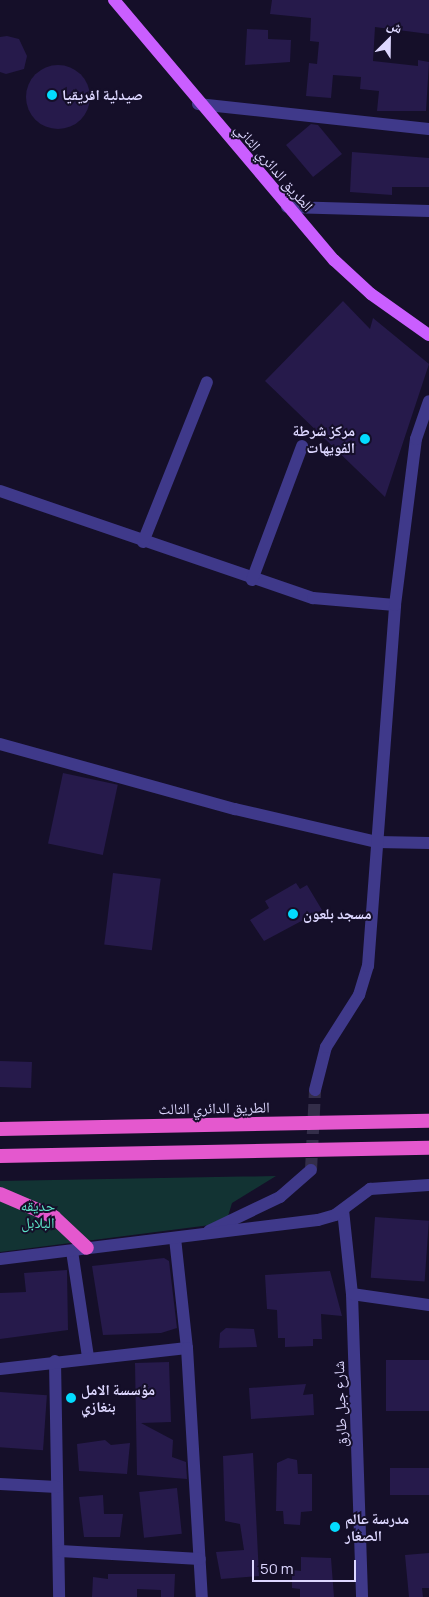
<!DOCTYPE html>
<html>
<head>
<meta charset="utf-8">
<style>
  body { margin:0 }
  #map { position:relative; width:429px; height:1597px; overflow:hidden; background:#150f29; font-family:Manrope,"Noto Naskh Arabic",sans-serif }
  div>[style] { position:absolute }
  .green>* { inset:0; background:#123333 }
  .building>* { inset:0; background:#261a4b; transform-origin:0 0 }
  .round { border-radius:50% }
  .minor-tunnel>* { height:12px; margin-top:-6px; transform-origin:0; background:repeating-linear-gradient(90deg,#332d49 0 12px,transparent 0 18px) }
  .minor>* { height:12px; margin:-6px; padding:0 6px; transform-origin:6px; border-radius:6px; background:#3f398a }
  .primary>* { height:12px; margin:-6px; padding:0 6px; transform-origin:6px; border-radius:6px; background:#ca5eff }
  .trunk>* { height:14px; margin:-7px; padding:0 7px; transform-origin:7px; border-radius:7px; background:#e458ce }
  .dots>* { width:14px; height:14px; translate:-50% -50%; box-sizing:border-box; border:2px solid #150f29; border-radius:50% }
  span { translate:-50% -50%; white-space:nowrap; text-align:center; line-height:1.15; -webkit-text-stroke:4px #150f29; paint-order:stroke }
  .poi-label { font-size:15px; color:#ddd7ff; font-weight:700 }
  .left { translate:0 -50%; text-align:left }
  .right { translate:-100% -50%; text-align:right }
  .street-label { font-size:15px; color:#ddd7ff }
  .park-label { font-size:15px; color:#5ee5c8 }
  .north { position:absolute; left:364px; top:15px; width:50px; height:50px; -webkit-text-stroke:4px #150f29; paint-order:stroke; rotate:23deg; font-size:14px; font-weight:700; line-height:20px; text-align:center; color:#ddd7ff }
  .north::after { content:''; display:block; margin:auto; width:18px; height:22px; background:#ddd7ff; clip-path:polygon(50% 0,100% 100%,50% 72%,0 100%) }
  .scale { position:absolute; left:252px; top:1560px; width:104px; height:22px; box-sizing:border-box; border:2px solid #ddd7ff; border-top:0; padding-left:6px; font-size:15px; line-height:18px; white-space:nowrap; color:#ddd7ff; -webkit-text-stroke:4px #150f29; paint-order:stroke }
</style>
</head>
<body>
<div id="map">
  <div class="green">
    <i style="clip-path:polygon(276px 1176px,232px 1203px,226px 1223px,0 1252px,0 1181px)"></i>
  </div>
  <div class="building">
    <i style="clip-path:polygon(272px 0,429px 0,429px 34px,375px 27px,373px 61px,418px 66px,418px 60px,429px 62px,426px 111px,377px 111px,379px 91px,360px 89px,361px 77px,333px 75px,331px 98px,306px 96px,309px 63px,317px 64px,319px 42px,310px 41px,311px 18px,270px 14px)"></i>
    <i style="clip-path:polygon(247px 29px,268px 30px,268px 39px,291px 40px,290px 62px,245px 65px)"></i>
    <i style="clip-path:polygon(7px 36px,19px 39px,27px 56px,24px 69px,6px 74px,0 72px,0 37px)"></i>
    <i class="round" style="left:26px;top:65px;width:64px;height:64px"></i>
    <i style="clip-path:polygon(311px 124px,318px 125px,342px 154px,313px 177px,286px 145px)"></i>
    <i style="clip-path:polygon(352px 152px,429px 158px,429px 187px,392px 187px,392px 195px,350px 192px)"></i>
    <i style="clip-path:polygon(343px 301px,370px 329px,373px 318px,429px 364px,385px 497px,265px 381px)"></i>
    <i style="left:63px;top:773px;width:56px;height:72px;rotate:12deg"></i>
    <i style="left:113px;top:873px;width:48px;height:72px;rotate:7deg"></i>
    <i style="clip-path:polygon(296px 883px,300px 889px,307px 885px,322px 910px,264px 941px,250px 920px,269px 908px,265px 901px)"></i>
    <i style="left:0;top:1061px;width:32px;height:26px;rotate:2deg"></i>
    <i style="left:375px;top:1217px;width:54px;height:61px;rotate:4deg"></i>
    <i style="clip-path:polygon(164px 1258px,169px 1261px,177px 1328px,161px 1333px,103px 1335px,92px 1266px)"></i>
    <i style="clip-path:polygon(67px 1270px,68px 1330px,0 1339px,0 1293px,26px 1292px,24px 1273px)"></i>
    <i style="clip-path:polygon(330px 1271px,342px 1316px,321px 1314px,322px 1339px,313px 1339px,313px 1346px,285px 1347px,285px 1338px,278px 1338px,277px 1310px,267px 1309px,265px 1275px)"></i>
    <i style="clip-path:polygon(226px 1328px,254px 1329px,257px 1347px,219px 1348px,220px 1333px)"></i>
    <i style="left:429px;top:1360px;width:51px;height:43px;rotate:90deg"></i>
    <i style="clip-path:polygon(169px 1362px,171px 1422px,141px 1423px,173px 1440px,172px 1457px,186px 1462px,187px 1479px,137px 1475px,135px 1363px)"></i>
    <i style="clip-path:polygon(306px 1384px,303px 1395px,313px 1394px,314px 1415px,251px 1419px,249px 1388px)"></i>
    <i style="left:0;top:1392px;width:47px;height:55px;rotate:4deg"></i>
    <i style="clip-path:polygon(105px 1440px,111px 1445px,130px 1443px,127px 1474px,79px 1471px,77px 1444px)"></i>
    <i style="clip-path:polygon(253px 1453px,259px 1576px,221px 1579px,216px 1552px,244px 1550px,240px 1524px,225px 1521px,223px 1456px)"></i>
    <i style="clip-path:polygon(288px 1458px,297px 1460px,298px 1474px,312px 1474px,312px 1511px,301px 1512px,300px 1525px,284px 1524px,283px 1511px,276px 1511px,277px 1463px)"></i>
    <i style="left:429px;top:1468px;width:27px;height:39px;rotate:90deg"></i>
    <i style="left:177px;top:1488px;width:46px;height:38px;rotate:84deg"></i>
    <i style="clip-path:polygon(103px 1495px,104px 1514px,123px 1514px,120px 1537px,84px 1537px,79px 1497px)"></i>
    <i style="clip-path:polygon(429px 1553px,429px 1588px,422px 1588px,423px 1597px,409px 1597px,405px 1555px)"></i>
    <i style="clip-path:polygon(301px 1557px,331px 1558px,334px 1597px,300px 1597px,300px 1589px,292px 1588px,292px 1570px,301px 1571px)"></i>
    <i style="clip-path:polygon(108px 1574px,175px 1574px,174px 1597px,161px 1597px,161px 1590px,137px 1589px,137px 1597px,92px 1597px,93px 1577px,108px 1579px)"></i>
  </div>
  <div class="minor-tunnel">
    <i style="left:311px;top:1170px;width:80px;rotate:-87.1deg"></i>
  </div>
  <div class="minor">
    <i style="left:198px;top:104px;width:232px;rotate:6.2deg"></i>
    <i style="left:287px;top:207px;width:142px;rotate:1.6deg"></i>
    <i style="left:0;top:491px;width:331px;rotate:18.9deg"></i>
    <i style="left:313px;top:598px;width:82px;rotate:4.9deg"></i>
    <i style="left:143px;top:542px;width:172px;rotate:-68.2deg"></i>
    <i style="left:252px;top:580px;width:143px;rotate:-69.5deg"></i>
    <i style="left:0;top:744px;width:244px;rotate:15.5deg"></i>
    <i style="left:235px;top:809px;width:146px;rotate:13.1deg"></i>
    <i style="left:377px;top:842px;width:52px;rotate:1.1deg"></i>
    <i style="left:315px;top:1090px;width:44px;rotate:-75.7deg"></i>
    <i style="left:326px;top:1047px;width:62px;rotate:-57.6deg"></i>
    <i style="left:359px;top:995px;width:30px;rotate:-73deg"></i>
    <i style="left:368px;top:966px;width:362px;rotate:-85.7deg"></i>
    <i style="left:395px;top:605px;width:167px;rotate:-82.8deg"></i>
    <i style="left:416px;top:439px;width:40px;rotate:-71.1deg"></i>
    <i style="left:343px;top:1210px;width:84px;rotate:83.9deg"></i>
    <i style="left:352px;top:1294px;width:303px;rotate:88.1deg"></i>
    <i style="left:209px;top:1231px;width:79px;rotate:-25.6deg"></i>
    <i style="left:280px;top:1197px;width:41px;rotate:-41.1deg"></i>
    <i style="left:175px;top:1238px;width:111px;rotate:83.8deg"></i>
    <i style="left:72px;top:1251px;width:107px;rotate:81.4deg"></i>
    <i style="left:0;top:1259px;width:320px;rotate:-7deg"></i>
    <i style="left:318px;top:1220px;width:18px;rotate:-16deg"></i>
    <i style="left:335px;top:1215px;width:44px;rotate:-36.6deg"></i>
    <i style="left:370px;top:1189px;width:59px;rotate:-3.9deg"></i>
    <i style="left:352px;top:1294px;width:78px;rotate:8.1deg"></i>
    <i style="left:55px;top:1361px;width:236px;rotate:89deg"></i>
    <i style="left:0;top:1369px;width:188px;rotate:-6.4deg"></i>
    <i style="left:187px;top:1348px;width:249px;rotate:86.6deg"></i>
    <i style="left:0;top:1484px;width:57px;rotate:3deg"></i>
    <i style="left:60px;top:1551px;width:140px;rotate:3.3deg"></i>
  </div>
  <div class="primary">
    <i style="left:114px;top:0;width:341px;rotate:49.8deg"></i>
    <i style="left:334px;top:260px;width:50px;rotate:42.6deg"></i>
    <i style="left:371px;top:294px;width:71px;rotate:35.3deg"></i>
  </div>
  <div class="trunk">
    <i style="left:0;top:1129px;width:429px;rotate:-1.1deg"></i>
    <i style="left:0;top:1156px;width:429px;rotate:-1.1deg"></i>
    <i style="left:0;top:1194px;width:59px;rotate:23.1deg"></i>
    <i style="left:54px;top:1217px;width:45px;rotate:43.2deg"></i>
  </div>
  <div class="dots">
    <i style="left:52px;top:95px;background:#03dbff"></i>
    <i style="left:365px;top:439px;background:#03dbff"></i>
    <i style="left:293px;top:914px;background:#03dbff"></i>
    <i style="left:71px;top:1398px;background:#03dbff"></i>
    <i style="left:335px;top:1527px;background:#03dbff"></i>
  </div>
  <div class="poi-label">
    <span class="left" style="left:62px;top:95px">صيدلية افريقيا</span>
    <span class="right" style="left:355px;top:439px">مركز شرطة<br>الفويهات</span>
    <span class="left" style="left:303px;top:914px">مسجد بلعون</span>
    <span class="left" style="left:81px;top:1398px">مؤسسة الامل<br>بنغازي</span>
    <span class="left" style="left:345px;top:1527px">مدرسة عالم<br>الصغار</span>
  </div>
  <div class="street-label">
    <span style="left:274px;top:167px;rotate:49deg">الطريق الدائري الثاني</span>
    <span style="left:214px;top:1108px;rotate:-1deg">الطريق الدائري الثالث</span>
    <span style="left:340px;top:1404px;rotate:-92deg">شارع جبل طارق</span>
  </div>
  <div class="park-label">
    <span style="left:38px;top:1214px">حديقه<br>البلابل</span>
  </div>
  <div class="north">ش</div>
  <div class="scale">50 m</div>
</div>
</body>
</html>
